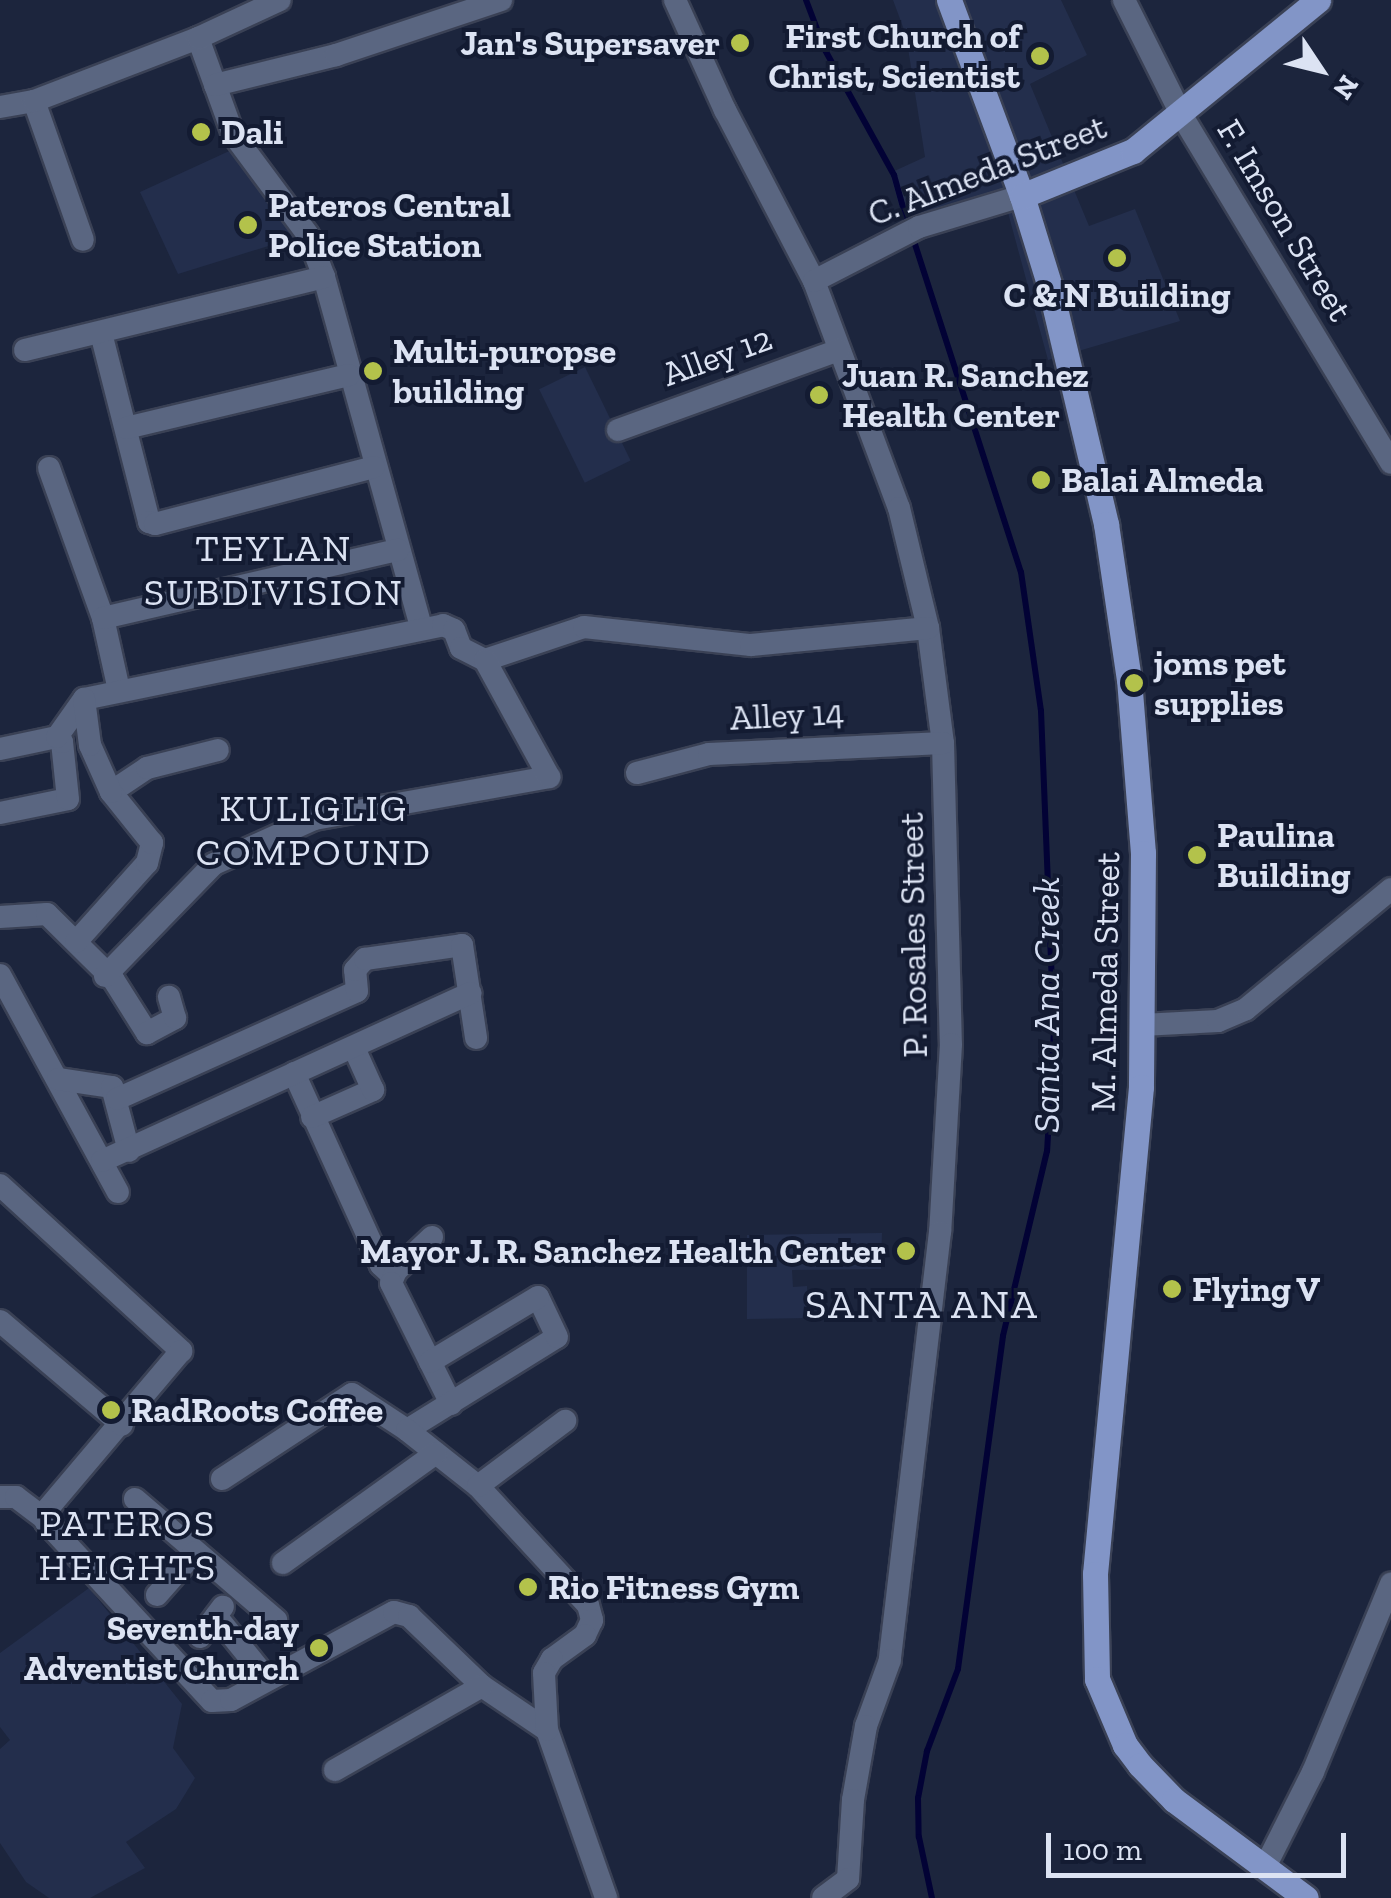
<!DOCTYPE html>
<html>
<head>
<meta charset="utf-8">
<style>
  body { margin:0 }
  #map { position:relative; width:1391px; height:1898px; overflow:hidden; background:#1c253d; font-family:"Zilla Slab",serif }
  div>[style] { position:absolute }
  .built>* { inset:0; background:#232e4c; transform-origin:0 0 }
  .stream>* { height:6px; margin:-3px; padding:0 3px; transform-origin:3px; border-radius:3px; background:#020235 }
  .roads { filter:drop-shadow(2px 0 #3a4155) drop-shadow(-2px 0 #3a4155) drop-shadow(0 2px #3a4155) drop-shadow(0 -2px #3a4155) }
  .minor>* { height:22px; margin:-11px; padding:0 11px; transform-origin:11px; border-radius:11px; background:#5a6681 }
  .major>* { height:25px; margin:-12.5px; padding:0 12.5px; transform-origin:12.5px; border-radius:12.5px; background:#8295c7 }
  .dots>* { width:28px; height:28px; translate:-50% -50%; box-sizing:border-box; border:5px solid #131b32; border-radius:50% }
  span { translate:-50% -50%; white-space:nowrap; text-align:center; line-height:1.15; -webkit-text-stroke:8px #131b32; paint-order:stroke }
  .poi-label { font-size:35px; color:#dce3f3; font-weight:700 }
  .right { translate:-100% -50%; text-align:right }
  .left { translate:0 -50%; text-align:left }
  .street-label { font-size:35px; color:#dce3f3 }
  .neighbourhood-label { font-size:38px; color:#dce3f3; letter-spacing:2.5px }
  .water-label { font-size:38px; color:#d4ddf2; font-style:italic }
  .quarter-label { font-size:40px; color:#dce3f3; letter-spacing:2.5px }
  .north { position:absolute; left:1271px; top:20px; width:100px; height:100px; -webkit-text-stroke:8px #131b32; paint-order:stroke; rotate:125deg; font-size:28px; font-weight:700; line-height:40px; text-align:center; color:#dce3f3 }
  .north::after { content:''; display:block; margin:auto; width:35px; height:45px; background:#dce3f3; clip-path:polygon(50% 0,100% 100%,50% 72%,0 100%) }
  .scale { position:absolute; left:1046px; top:1833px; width:300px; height:45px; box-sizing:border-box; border:5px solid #dce3f3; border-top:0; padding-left:12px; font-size:30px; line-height:35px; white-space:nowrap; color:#dce3f3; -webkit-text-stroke:8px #131b32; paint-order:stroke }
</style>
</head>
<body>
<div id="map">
  <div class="built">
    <i style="clip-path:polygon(893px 0,1061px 0,1087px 55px,1030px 84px,1089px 226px,1135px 209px,1180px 321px,1048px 360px,1007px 209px,908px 237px,890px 173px,925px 157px,906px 35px)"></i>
    <i style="clip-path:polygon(238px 147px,310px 233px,178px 274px,140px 192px)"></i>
    <i style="left:585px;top:367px;width:104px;height:51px;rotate:64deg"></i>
    <i style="clip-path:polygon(882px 1233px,881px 1269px,792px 1270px,793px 1287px,807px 1286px,808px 1318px,747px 1319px,747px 1235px)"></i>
    <i style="clip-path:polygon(89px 1588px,182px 1704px,173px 1748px,195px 1778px,176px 1809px,126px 1842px,145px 1868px,90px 1898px,49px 1898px,26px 1882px,0 1843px,0 1749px,10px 1740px,0 1727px,0 1653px)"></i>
  </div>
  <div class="stream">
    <i style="left:806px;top:0;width:53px;rotate:69.2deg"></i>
    <i style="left:825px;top:50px;width:143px;rotate:61.1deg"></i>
    <i style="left:894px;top:175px;width:52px;rotate:74.4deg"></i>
    <i style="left:912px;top:235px;width:354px;rotate:72.1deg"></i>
    <i style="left:1021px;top:572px;width:140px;rotate:81.8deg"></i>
    <i style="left:1041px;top:711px;width:320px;rotate:87.7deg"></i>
    <i style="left:1054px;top:1031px;width:120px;rotate:93.3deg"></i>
    <i style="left:1047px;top:1151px;width:190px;rotate:103.4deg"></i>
    <i style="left:1003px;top:1336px;width:336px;rotate:97.7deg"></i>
    <i style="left:958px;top:1669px;width:88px;rotate:110.7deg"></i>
    <i style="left:927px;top:1751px;width:48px;rotate:100.8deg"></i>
    <i style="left:918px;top:1798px;width:39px;rotate:89deg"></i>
    <i style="left:919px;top:1837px;width:62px;rotate:78deg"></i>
  </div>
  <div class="roads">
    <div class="minor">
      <i style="left:675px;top:0;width:121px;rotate:65.6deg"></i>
      <i style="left:725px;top:110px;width:193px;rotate:62.5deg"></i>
      <i style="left:814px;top:281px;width:242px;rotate:69.5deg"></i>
      <i style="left:899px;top:508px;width:123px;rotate:76.4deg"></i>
      <i style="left:928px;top:628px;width:116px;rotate:82.6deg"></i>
      <i style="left:943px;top:743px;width:301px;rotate:88.5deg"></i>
      <i style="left:951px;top:1044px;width:188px;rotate:93.3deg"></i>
      <i style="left:940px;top:1232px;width:431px;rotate:96.7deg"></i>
      <i style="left:890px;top:1660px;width:70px;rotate:110deg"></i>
      <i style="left:866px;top:1726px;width:75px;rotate:100deg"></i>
      <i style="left:853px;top:1800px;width:79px;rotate:93.6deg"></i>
      <i style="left:848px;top:1879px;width:31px;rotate:143deg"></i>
      <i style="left:1124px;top:0;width:130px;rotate:63.4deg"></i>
      <i style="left:1182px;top:116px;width:405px;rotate:58.9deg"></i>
      <i style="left:198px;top:38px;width:102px;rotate:70deg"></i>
      <i style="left:233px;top:134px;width:126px;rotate:53.4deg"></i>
      <i style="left:308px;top:235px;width:45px;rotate:69.1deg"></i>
      <i style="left:324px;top:277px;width:363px;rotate:74.5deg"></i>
      <i style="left:215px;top:85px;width:125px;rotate:-13.9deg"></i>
      <i style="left:336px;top:55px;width:174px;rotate:-18.4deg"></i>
      <i style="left:34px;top:101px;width:147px;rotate:70.6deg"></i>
      <i style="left:0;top:107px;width:35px;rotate:-10deg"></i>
      <i style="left:34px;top:101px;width:176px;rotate:-21deg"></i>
      <i style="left:198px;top:38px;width:90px;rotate:-24.9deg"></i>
      <i style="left:814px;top:281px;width:118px;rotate:-27.2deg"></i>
      <i style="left:919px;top:227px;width:108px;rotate:-16.8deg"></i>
      <i style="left:101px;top:333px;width:195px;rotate:75.7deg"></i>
      <i style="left:149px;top:522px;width:6px;rotate:18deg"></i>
      <i style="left:155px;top:524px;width:226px;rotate:-14.6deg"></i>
      <i style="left:25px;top:350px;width:308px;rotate:-13.7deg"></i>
      <i style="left:126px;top:428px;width:229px;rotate:-13.4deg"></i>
      <i style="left:618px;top:430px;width:235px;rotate:-19.9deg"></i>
      <i style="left:49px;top:468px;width:159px;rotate:70.2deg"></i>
      <i style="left:103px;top:618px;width:74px;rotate:77.5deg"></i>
      <i style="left:103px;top:618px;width:303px;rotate:-13deg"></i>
      <i style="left:84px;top:699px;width:367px;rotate:-11.6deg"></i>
      <i style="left:443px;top:625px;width:12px;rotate:24deg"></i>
      <i style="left:454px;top:630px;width:19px;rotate:69deg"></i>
      <i style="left:461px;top:648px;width:27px;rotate:27deg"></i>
      <i style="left:485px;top:660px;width:104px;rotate:-18.4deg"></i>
      <i style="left:584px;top:627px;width:168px;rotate:6.2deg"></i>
      <i style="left:751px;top:645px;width:178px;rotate:-5.5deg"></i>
      <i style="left:0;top:749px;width:58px;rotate:-11.9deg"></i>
      <i style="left:637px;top:773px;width:74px;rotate:-14.8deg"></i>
      <i style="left:709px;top:754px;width:234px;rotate:-2.7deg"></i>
      <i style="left:111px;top:792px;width:43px;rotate:-33.7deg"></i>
      <i style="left:147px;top:768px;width:73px;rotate:-14.2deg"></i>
      <i style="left:0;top:813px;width:69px;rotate:-11.6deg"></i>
      <i style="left:68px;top:799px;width:57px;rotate:-96deg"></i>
      <i style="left:62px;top:742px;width:7px;rotate:-135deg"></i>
      <i style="left:57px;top:737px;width:47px;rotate:-54.6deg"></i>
      <i style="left:0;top:917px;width:47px;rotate:-3.7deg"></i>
      <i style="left:47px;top:914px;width:93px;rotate:44.6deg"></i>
      <i style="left:113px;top:979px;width:64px;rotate:57.8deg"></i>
      <i style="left:147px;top:1033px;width:32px;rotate:-28deg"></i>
      <i style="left:175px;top:1018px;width:22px;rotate:-106deg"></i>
      <i style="left:76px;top:942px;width:106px;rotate:-48.1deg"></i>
      <i style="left:147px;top:863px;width:21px;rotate:-76deg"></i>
      <i style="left:152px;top:843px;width:65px;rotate:-128.8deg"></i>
      <i style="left:111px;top:792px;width:51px;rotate:-114.1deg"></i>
      <i style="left:90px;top:745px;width:46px;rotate:-97.4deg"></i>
      <i style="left:0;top:975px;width:247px;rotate:61.5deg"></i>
      <i style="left:105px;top:976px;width:156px;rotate:-45.8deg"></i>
      <i style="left:214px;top:864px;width:110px;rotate:-24.2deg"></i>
      <i style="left:314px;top:819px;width:239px;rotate:-10.1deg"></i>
      <i style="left:549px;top:777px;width:133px;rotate:-118.7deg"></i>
      <i style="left:1142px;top:1025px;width:76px;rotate:-3deg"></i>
      <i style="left:1218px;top:1021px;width:30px;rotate:-23deg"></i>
      <i style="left:1246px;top:1009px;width:188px;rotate:-39.6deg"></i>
      <i style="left:294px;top:1073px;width:211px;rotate:65.6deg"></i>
      <i style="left:381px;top:1265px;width:16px;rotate:43deg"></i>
      <i style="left:58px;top:1079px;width:55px;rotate:8.4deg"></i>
      <i style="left:112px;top:1087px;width:66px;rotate:75.1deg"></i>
      <i style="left:117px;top:1099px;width:263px;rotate:-24.2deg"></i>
      <i style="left:357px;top:991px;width:21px;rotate:-95deg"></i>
      <i style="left:355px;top:970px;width:15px;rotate:-48deg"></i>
      <i style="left:365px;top:959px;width:98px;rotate:-8.2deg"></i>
      <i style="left:462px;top:945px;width:94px;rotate:81.4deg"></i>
      <i style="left:312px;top:1117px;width:67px;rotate:-23.9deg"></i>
      <i style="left:373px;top:1090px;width:46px;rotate:-114.3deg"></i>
      <i style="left:102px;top:1161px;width:405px;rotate:-24.5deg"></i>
      <i style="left:0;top:1185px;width:246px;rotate:42.5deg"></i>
      <i style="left:181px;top:1351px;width:209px;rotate:130.2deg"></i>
      <i style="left:46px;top:1511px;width:11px;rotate:90deg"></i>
      <i style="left:46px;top:1522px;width:244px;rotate:47.2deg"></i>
      <i style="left:212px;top:1701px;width:19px;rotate:-3deg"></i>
      <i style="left:231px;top:1700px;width:185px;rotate:-28.4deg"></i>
      <i style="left:394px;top:1612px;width:16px;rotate:15deg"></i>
      <i style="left:409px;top:1616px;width:101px;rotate:43.8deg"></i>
      <i style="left:482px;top:1686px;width:78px;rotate:34.1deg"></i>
      <i style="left:547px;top:1730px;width:178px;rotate:70.6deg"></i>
      <i style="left:432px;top:1237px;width:50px;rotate:136.6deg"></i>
      <i style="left:396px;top:1271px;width:13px;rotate:113deg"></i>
      <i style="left:391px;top:1283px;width:135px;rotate:63.6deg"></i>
      <i style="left:0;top:1321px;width:160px;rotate:40.4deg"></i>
      <i style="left:407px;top:1430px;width:176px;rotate:-31.8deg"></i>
      <i style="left:557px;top:1337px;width:44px;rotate:-115.4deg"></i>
      <i style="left:538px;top:1297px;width:126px;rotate:149deg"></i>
      <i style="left:222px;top:1479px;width:155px;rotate:-33.2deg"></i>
      <i style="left:352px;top:1394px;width:66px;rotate:33.2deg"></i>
      <i style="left:407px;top:1430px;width:90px;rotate:38.3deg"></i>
      <i style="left:478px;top:1486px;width:162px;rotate:47.3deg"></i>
      <i style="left:588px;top:1605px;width:16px;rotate:75deg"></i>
      <i style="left:592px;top:1620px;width:17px;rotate:115deg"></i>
      <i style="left:585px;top:1635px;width:41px;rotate:144deg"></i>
      <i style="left:552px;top:1659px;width:16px;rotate:120deg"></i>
      <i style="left:544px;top:1673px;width:57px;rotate:87deg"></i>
      <i style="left:478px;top:1486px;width:109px;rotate:-36.8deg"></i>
      <i style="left:0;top:1497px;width:16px"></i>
      <i style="left:16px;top:1497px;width:36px;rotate:37deg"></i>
      <i style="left:135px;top:1499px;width:186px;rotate:40.6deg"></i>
      <i style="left:283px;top:1563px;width:188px;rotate:-35.7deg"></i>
      <i style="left:157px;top:1595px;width:57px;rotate:-48.5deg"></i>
      <i style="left:216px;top:1616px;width:82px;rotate:50.9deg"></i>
      <i style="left:200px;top:1637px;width:38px;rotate:-53deg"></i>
      <i style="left:335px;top:1770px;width:169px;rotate:-29.7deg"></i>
      <i style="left:1265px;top:1867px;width:106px;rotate:-63.2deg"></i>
      <i style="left:1313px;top:1772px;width:204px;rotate:-67.5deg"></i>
    </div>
    <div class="major">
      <i style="left:949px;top:0;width:209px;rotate:69.6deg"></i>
      <i style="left:1022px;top:196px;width:95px;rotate:72.9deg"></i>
      <i style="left:1050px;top:287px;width:244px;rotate:76.7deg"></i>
      <i style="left:1106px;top:524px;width:157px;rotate:81.6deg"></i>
      <i style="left:1129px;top:679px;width:175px;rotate:85.4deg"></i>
      <i style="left:1143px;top:853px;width:234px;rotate:90.5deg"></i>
      <i style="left:1141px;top:1087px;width:489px;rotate:95.4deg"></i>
      <i style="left:1095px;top:1574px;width:105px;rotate:88.9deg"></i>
      <i style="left:1097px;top:1679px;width:72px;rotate:67deg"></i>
      <i style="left:1125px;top:1745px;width:25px;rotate:53deg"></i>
      <i style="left:1140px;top:1765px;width:49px;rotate:45.8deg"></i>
      <i style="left:1174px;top:1800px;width:164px;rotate:36.6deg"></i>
      <i style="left:1022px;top:196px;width:120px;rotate:-22.1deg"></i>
      <i style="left:1133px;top:151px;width:239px;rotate:-39.2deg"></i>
    </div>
  </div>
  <div class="dots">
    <i style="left:740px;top:43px;background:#b3c24b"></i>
    <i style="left:1040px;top:56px;background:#b3c24b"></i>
    <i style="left:201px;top:132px;background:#b3c24b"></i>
    <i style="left:248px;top:225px;background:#b3c24b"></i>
    <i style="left:1117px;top:258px;background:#b3c24b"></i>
    <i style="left:373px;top:371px;background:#b3c24b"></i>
    <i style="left:819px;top:395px;background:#b3c24b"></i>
    <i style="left:1041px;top:480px;background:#b3c24b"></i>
    <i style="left:1134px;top:683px;background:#b3c24b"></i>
    <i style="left:1197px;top:855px;background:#b3c24b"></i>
    <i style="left:906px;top:1251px;background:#b3c24b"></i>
    <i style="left:1172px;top:1289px;background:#b3c24b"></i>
    <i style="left:111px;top:1410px;background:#b3c24b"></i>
    <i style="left:528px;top:1587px;background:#b3c24b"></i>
    <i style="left:319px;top:1648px;background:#b3c24b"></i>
  </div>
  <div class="poi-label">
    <span class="right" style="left:1020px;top:56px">First Church of<br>Christ, Scientist</span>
    <span class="right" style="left:720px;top:43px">Jan's Supersaver</span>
    <span class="left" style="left:221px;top:132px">Dali</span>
    <span class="left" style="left:268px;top:225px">Pateros Central<br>Police Station</span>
    <span style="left:1117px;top:295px">C &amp; N Building</span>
    <span class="left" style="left:393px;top:371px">Multi-puropse<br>building</span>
    <span class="left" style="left:842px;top:395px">Juan R. Sanchez<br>Health Center</span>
    <span class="left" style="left:1061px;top:480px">Balai Almeda</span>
    <span class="left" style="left:1154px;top:683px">joms pet<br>supplies</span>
    <span class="left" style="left:1217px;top:855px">Paulina<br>Building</span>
    <span class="right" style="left:886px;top:1251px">Mayor J. R. Sanchez Health Center</span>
    <span class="left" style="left:1192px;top:1289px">Flying V</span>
    <span class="left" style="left:131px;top:1410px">RadRoots Coffee</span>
    <span class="left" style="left:548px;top:1587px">Rio Fitness Gym</span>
    <span class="right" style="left:299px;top:1648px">Seventh-day<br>Adventist Church</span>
  </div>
  <div class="street-label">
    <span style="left:987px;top:170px;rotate:-21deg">C. Almeda Street</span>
    <span style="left:1285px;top:220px;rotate:59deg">F. Imson Street</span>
    <span style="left:717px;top:356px;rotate:-20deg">Alley 12</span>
    <span style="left:787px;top:715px;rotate:-3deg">Alley 14</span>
    <span style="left:913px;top:935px;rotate:-91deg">P. Rosales Street</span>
    <span style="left:1105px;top:982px;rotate:-89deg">M. Almeda Street</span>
  </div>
  <div class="neighbourhood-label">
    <span style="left:274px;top:571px">TEYLAN<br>SUBDIVISION</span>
    <span style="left:314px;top:831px">KULIGLIG<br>COMPOUND</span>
    <span style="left:128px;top:1546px">PATEROS<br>HEIGHTS</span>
  </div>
  <div class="water-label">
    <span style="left:1047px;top:1005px;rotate:-90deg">Santa Ana Creek</span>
  </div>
  <div class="quarter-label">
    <span style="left:922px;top:1304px">SANTA ANA</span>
  </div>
  <div class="north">N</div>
  <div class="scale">100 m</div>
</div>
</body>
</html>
